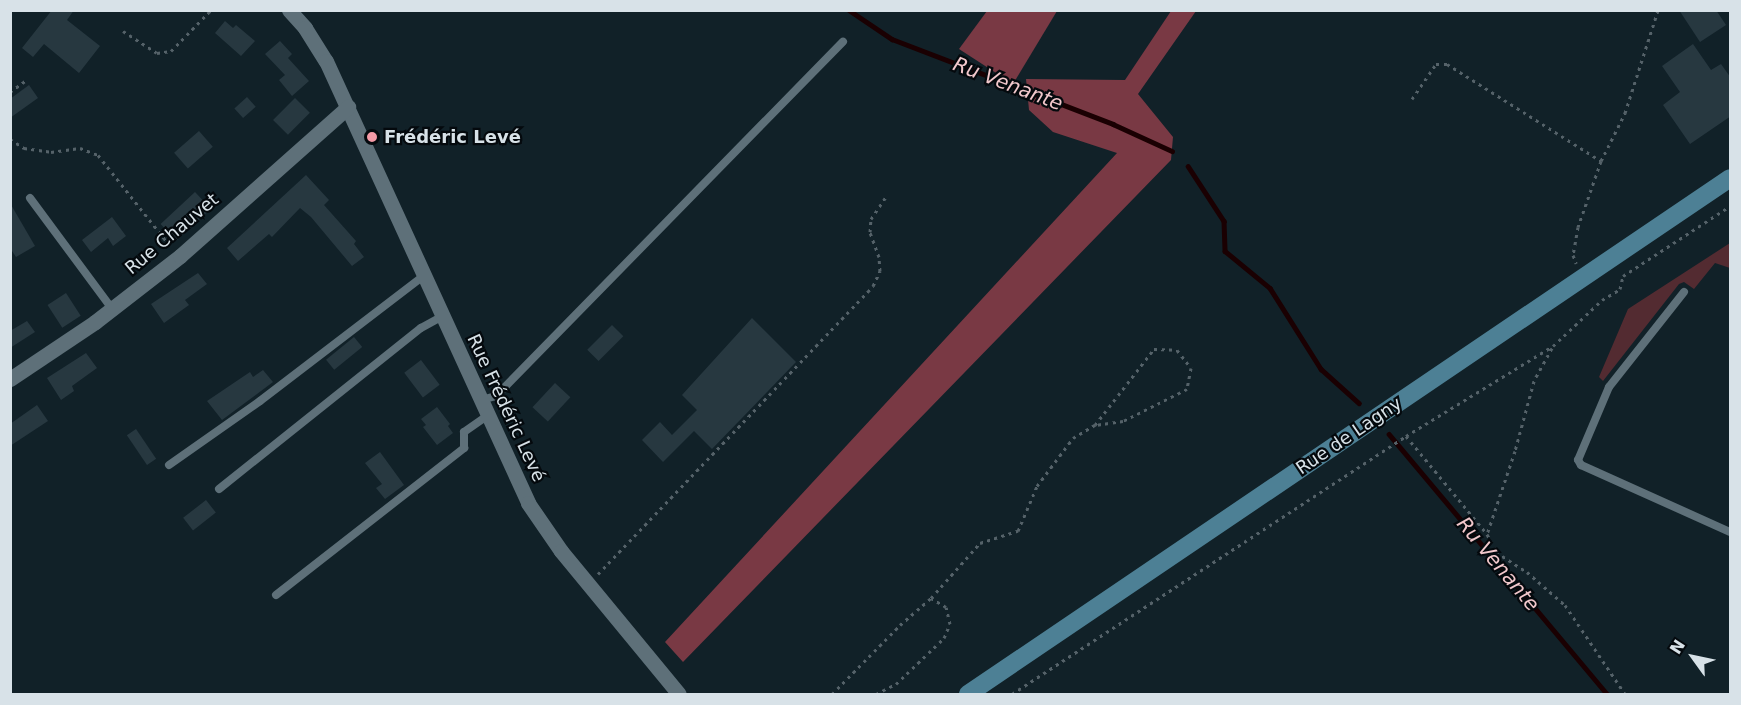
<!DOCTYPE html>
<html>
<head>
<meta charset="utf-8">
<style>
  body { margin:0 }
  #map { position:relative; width:1741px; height:705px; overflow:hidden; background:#112128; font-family:"DejaVu Sans",sans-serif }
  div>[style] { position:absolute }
  .green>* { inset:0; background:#532b31 }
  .forest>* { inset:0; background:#793944 }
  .stream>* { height:4.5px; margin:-2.25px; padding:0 2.25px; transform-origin:2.25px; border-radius:2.25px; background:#1a0002 }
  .building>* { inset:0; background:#273840; transform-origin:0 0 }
  .path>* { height:3px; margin-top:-1.5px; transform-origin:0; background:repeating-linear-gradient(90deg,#556269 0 3px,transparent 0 7.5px) }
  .lane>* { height:8px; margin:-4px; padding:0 4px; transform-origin:4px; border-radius:4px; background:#5e7079 }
  .street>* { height:15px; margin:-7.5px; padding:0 7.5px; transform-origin:7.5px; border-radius:7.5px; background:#5e7079 }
  .secondary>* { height:18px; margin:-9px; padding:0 9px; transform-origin:9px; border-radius:9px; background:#4d8095 }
  .dots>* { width:16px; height:16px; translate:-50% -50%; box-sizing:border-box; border:3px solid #04090d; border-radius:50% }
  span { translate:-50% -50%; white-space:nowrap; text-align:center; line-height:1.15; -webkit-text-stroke:4.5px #04090d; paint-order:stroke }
  .poi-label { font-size:18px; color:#d8e2e8; font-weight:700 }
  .left { translate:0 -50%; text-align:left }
  .street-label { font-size:18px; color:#d8e2e8 }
  .water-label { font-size:20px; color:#f2c8cc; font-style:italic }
  .frame { position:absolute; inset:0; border:12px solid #d8e2e8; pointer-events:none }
  .north { position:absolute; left:1663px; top:627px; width:60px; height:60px; -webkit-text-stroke:4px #04090d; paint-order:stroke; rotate:303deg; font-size:16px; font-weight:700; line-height:24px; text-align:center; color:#d8e2e8 }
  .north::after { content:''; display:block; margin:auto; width:21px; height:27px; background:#d8e2e8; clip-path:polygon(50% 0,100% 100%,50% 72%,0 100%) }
</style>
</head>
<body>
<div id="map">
  <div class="green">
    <i style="clip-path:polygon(1730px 243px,1730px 268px,1715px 263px,1694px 289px,1684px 282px,1679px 284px,1603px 381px,1599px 377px,1628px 309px)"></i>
  </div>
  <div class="forest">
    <i style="clip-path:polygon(987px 11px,1057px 11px,1013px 84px,959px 49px)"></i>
    <i style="clip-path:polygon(1171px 11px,1196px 11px,1138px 94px,1173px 137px,1171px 160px,683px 662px,665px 642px,1117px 153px,1053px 132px,1029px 110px,1026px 79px,1125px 80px)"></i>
  </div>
  <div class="stream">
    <i style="left:849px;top:10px;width:52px;rotate:34deg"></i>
    <i style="left:892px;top:39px;width:237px;rotate:21deg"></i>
    <i style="left:1113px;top:124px;width:65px;rotate:24.6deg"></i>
    <i style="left:1188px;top:166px;width:66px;rotate:56.8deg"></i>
    <i style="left:1224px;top:221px;width:30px;rotate:88deg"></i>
    <i style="left:1225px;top:251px;width:58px;rotate:39.4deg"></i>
    <i style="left:1270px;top:288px;width:96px;rotate:57.8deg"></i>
    <i style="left:1321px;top:369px;width:51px;rotate:41.8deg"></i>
    <i style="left:1389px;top:434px;width:339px;rotate:50deg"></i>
  </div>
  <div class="building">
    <i style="clip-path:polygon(52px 10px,74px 10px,67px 20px,100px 46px,79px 73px,44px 44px,33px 57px,22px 48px)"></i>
    <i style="clip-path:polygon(1679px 10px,1716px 10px,1726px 25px,1700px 42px)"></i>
    <i style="clip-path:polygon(225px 21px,233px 28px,236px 25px,255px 41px,241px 56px,215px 33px)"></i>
    <i style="clip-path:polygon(280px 41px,292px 54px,288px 58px,309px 81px,292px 96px,279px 80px,285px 75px,265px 54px)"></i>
    <i style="clip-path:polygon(1693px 44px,1711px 70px,1721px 64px,1731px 78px,1731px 116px,1690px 144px,1663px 105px,1680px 92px,1662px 66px)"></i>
    <i style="clip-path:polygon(29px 85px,38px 98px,10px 118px,10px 99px)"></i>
    <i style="left:247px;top:97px;width:13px;height:17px;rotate:48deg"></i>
    <i style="left:295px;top:98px;width:21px;height:31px;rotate:45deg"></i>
    <i style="left:199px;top:131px;width:21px;height:33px;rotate:49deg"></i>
    <i style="clip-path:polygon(306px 175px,329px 200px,324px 205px,356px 241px,354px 244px,364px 257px,352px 266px,311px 217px,300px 208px,272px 237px,269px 234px,238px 261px,227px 248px)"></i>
    <i style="left:195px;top:192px;width:23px;height:47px;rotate:47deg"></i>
    <i style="clip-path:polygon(10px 203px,35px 246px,16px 257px,10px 248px)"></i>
    <i style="clip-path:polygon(112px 217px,126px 236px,113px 246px,108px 238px,91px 252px,82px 240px)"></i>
    <i style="clip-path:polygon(198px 273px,207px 284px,185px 300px,189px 305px,164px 323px,151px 304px)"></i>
    <i style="left:66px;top:293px;width:27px;height:22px;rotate:57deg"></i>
    <i style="clip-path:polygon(752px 318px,796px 362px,712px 449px,694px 431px,663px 462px,642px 440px,660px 422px,672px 435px,697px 410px,682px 395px)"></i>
    <i style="clip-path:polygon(27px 321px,35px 332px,10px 348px,10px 331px)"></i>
    <i style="left:612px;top:325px;width:16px;height:35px;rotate:45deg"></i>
    <i style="left:354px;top:337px;width:13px;height:36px;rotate:51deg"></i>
    <i style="clip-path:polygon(86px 353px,97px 368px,72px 386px,74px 391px,61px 400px,47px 378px)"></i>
    <i style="left:421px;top:360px;width:31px;height:21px;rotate:53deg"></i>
    <i style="clip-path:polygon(263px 370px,273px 382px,222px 420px,207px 401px,250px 372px,253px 377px)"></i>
    <i style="left:555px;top:383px;width:21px;height:33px;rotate:43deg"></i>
    <i style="clip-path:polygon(37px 405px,48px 421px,10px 446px,10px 424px)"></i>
    <i style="clip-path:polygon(437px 407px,450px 424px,448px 426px,453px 433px,437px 445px,423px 427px,426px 425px,421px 419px)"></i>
    <i style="left:136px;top:429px;width:36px;height:11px;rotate:56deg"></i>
    <i style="clip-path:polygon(380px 452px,404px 485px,385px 499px,376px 488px,382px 484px,365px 463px)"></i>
    <i style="left:206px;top:500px;width:16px;height:29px;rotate:52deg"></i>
  </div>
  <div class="path">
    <i style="left:123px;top:31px;width:40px;rotate:32.9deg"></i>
    <i style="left:157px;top:53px;width:14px;rotate:-8deg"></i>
    <i style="left:171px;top:51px;width:57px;rotate:-45.7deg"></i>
    <i style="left:10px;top:92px;width:19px;rotate:-36deg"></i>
    <i style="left:1412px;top:99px;width:42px;rotate:-55.6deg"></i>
    <i style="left:1436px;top:64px;width:11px"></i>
    <i style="left:1447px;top:64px;width:182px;rotate:32.2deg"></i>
    <i style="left:1601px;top:161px;width:70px;rotate:109.2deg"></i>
    <i style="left:1578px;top:227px;width:28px;rotate:100deg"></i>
    <i style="left:1573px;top:255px;width:9px;rotate:69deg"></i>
    <i style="left:10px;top:139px;width:17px;rotate:33deg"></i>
    <i style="left:24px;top:148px;width:27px;rotate:8deg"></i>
    <i style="left:51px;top:152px;width:29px;rotate:-8deg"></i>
    <i style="left:80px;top:148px;width:19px;rotate:21deg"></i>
    <i style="left:98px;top:155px;width:116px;rotate:51.6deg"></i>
    <i style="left:1601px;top:161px;width:54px;rotate:-63.4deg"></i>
    <i style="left:1625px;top:113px;width:108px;rotate:-72.2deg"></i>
    <i style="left:1552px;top:348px;width:38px;rotate:119deg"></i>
    <i style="left:1534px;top:381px;width:73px;rotate:105.2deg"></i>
    <i style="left:1515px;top:451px;width:88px;rotate:108.6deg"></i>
    <i style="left:1487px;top:534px;width:20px;rotate:63deg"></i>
    <i style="left:1496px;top:552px;width:37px;rotate:33deg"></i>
    <i style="left:1527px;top:572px;width:50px;rotate:41deg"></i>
    <i style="left:1565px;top:605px;width:107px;rotate:56deg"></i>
    <i style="left:1406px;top:436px;width:127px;rotate:50.4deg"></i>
    <i style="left:598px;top:574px;width:398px;rotate:-46.3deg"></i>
    <i style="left:873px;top:286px;width:17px;rotate:-65deg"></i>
    <i style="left:880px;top:271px;width:14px;rotate:-94deg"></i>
    <i style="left:879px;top:257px;width:27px;rotate:-110deg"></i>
    <i style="left:870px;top:232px;width:13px;rotate:-86deg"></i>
    <i style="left:871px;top:219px;width:29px;rotate:-56deg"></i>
    <i style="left:832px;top:694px;width:97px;rotate:-45.4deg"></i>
    <i style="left:900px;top:625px;width:41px;rotate:-41.1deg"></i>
    <i style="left:931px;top:598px;width:74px;rotate:-48.3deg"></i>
    <i style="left:980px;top:543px;width:40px;rotate:-18deg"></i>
    <i style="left:1018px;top:531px;width:49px;rotate:-67.1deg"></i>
    <i style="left:1037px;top:486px;width:60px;rotate:-53.1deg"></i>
    <i style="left:1073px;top:438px;width:26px;rotate:-31deg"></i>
    <i style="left:1095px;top:425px;width:96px;rotate:-52.2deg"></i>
    <i style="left:1154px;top:349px;width:23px;rotate:2deg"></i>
    <i style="left:1177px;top:350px;width:23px;rotate:52deg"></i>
    <i style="left:1191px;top:368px;width:21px;rotate:101deg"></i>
    <i style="left:1187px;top:389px;width:72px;rotate:153.4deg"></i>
    <i style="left:1123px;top:421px;width:28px;rotate:172deg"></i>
    <i style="left:876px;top:694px;width:22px;rotate:-27deg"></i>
    <i style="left:896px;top:684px;width:66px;rotate:-43.8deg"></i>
    <i style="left:944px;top:638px;width:15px;rotate:-67deg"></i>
    <i style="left:950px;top:624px;width:17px;rotate:-103deg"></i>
    <i style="left:946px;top:607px;width:17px;rotate:-149deg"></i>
    <i style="left:1012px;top:694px;width:471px;rotate:-33.2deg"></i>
    <i style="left:1406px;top:436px;width:172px;rotate:-31.5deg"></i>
    <i style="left:1553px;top:346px;width:67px;rotate:-43.2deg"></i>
    <i style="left:1602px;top:300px;width:21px;rotate:-31deg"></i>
    <i style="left:1620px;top:289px;width:13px;rotate:-77deg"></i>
    <i style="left:1623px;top:276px;width:128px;rotate:-33.2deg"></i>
  </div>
  <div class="lane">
    <i style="left:30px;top:198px;width:138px;rotate:53.5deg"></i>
    <i style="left:1684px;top:292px;width:121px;rotate:128.3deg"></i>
    <i style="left:1609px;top:387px;width:79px;rotate:113deg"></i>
    <i style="left:1578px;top:460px;width:6px;rotate:59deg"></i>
    <i style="left:1581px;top:465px;width:163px;rotate:24.2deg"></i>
    <i style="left:481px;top:400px;width:16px;rotate:-15deg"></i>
    <i style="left:496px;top:396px;width:496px;rotate:-45.6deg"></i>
    <i style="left:169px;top:465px;width:111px;rotate:-35.1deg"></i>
    <i style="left:260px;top:401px;width:208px;rotate:-37.4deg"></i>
    <i style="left:219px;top:489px;width:258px;rotate:-38.6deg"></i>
    <i style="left:421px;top:328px;width:25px;rotate:-29deg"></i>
    <i style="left:276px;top:595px;width:239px;rotate:-38deg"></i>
    <i style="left:464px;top:448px;width:16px;rotate:-90deg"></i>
    <i style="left:464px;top:432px;width:28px;rotate:-35deg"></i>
  </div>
  <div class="street">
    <i style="left:289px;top:10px;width:24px;rotate:48deg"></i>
    <i style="left:305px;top:28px;width:39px;rotate:58deg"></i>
    <i style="left:326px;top:61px;width:486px;rotate:65.4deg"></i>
    <i style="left:528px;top:503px;width:58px;rotate:55.5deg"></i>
    <i style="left:561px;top:551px;width:185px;rotate:50.5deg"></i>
    <i style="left:10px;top:379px;width:102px;rotate:-33.8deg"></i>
    <i style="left:95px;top:322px;width:108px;rotate:-37.8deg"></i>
    <i style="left:180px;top:256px;width:225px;rotate:-41.6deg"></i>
  </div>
  <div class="secondary">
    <i style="left:968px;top:694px;width:920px;rotate:-34.1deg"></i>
  </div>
  <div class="dots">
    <i style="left:372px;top:137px;background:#f49aa6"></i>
  </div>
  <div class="poi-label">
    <span class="left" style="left:384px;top:137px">Frédéric Levé</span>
  </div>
  <div class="street-label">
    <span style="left:172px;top:234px;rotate:-40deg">Rue Chauvet</span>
    <span style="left:506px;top:408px;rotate:65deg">Rue Frédéric Levé</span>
    <span style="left:1349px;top:436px;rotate:-34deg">Rue de Lagny</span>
  </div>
  <div class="water-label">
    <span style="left:1008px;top:84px;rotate:21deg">Ru Venante</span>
    <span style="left:1498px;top:564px;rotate:50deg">Ru Venante</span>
  </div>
  <div class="frame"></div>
  <div class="north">N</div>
</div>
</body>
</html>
